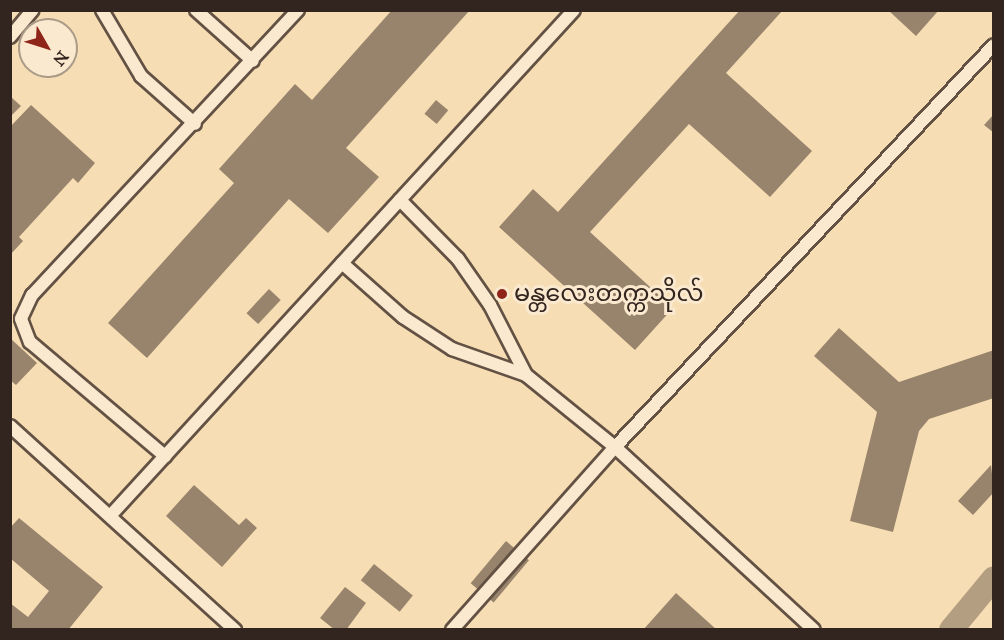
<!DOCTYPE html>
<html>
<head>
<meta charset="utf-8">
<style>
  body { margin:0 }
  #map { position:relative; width:1004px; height:640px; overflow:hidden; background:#f7ddb4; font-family:"IM FELL Great Primer","Noto Sans Myanmar",serif }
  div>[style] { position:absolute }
  .canal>* { height:24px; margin:-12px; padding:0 12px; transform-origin:12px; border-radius:12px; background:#b49e81 }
  .building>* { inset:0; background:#98846c; transform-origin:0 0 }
  .roads { filter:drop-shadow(2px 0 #635244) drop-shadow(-2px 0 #635244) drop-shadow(0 2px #635244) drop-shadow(0 -2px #635244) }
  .lane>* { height:12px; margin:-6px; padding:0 6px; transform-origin:6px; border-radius:6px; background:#fae9ce }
  .dots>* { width:16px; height:16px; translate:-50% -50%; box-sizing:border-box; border:3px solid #fae9ce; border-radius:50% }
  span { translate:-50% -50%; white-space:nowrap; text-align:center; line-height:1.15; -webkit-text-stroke:6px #fae9ce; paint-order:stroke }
  .poi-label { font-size:24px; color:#32241e }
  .left { translate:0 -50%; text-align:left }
  .frame { position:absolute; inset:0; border:12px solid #32241e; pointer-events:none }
  .north { position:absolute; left:18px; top:18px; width:60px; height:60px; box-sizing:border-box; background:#fae9ce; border:2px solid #aa9a88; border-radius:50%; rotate:129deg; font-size:16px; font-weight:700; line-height:24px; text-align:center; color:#32241e }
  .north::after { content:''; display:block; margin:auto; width:21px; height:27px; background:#8f2418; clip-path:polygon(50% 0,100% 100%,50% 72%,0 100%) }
</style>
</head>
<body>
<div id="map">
  <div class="canal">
    <i style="left:951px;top:630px;width:67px;rotate:-50.4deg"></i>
  </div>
  <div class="building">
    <i style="clip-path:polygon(392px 10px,470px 10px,346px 148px,379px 177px,328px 233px,289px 199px,147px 358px,108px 323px,234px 183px,219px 169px,295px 84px,312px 100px)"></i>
    <i style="clip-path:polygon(740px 10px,783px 10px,726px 73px,812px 151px,770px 197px,689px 124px,590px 232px,673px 308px,635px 350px,499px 227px,533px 189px,558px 212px)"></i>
    <i style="clip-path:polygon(888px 10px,939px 10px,916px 36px)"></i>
    <i style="clip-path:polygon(11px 97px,21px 106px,10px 117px,10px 98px)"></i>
    <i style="left:436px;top:100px;width:16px;height:18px;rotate:40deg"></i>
    <i style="clip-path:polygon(31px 105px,95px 163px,78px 183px,73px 178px,19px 237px,23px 241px,10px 255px,10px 127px)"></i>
    <i style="clip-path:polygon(994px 114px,994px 133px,984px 125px)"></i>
    <i style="left:269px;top:289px;width:16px;height:33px;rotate:43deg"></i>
    <i style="clip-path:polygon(839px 328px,899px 382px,994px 350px,994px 398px,929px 419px,919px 431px,893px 532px,850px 521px,877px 412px,814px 356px)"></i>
    <i style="clip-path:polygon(10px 338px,37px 363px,16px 385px,10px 380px)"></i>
    <i style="clip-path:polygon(991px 465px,994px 492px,973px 515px,958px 501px)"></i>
    <i style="clip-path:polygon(194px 485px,239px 525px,246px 518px,257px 528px,222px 567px,166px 516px)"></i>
    <i style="clip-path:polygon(19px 518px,103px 587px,68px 630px,10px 630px,10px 603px,28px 617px,49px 591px,10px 558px,10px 528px)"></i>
    <i style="left:506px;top:541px;width:30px;height:55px;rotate:40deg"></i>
    <i style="left:374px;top:564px;width:50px;height:21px;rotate:39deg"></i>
    <i style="clip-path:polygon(345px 587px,366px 603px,346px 630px,335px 630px,320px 618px)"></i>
    <i style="clip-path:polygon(676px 593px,717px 630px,643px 630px)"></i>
  </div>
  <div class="roads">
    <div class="lane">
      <i style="left:102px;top:10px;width:77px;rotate:59.4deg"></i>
      <i style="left:141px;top:76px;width:72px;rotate:41.6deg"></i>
      <i style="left:196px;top:10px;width:76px;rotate:41.8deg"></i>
      <i style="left:298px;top:10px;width:390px;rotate:133deg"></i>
      <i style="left:32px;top:295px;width:26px;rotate:115deg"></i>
      <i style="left:21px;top:319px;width:25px;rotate:69deg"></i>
      <i style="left:30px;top:342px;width:177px;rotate:40.2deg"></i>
      <i style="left:165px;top:456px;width:605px;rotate:-47.48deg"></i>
      <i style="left:10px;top:37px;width:35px;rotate:-50deg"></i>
      <i style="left:342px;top:263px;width:81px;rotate:41.5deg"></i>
      <i style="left:403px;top:317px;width:59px;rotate:33.1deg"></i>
      <i style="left:452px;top:349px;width:78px;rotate:19.4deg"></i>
      <i style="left:526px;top:375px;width:79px;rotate:-117.2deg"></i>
      <i style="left:490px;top:305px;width:56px;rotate:-124.8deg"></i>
      <i style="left:458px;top:259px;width:83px;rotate:-134.5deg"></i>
      <i style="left:526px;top:375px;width:114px;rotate:39deg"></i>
      <i style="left:615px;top:447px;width:270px;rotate:42.6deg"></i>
      <i style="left:10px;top:426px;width:304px;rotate:42.2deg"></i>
      <i style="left:110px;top:516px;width:81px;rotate:-47.5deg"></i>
      <i style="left:452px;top:630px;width:245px;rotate:-48.3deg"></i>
      <i style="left:615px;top:447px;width:552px;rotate:-46.69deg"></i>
    </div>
  </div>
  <div class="dots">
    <i style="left:502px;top:294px;background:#8f2418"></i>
  </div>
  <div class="poi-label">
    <span class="left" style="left:514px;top:294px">မန္တလေးတက္ကသိုလ်</span>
  </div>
  <div class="frame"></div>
  <div class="north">N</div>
</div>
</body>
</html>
